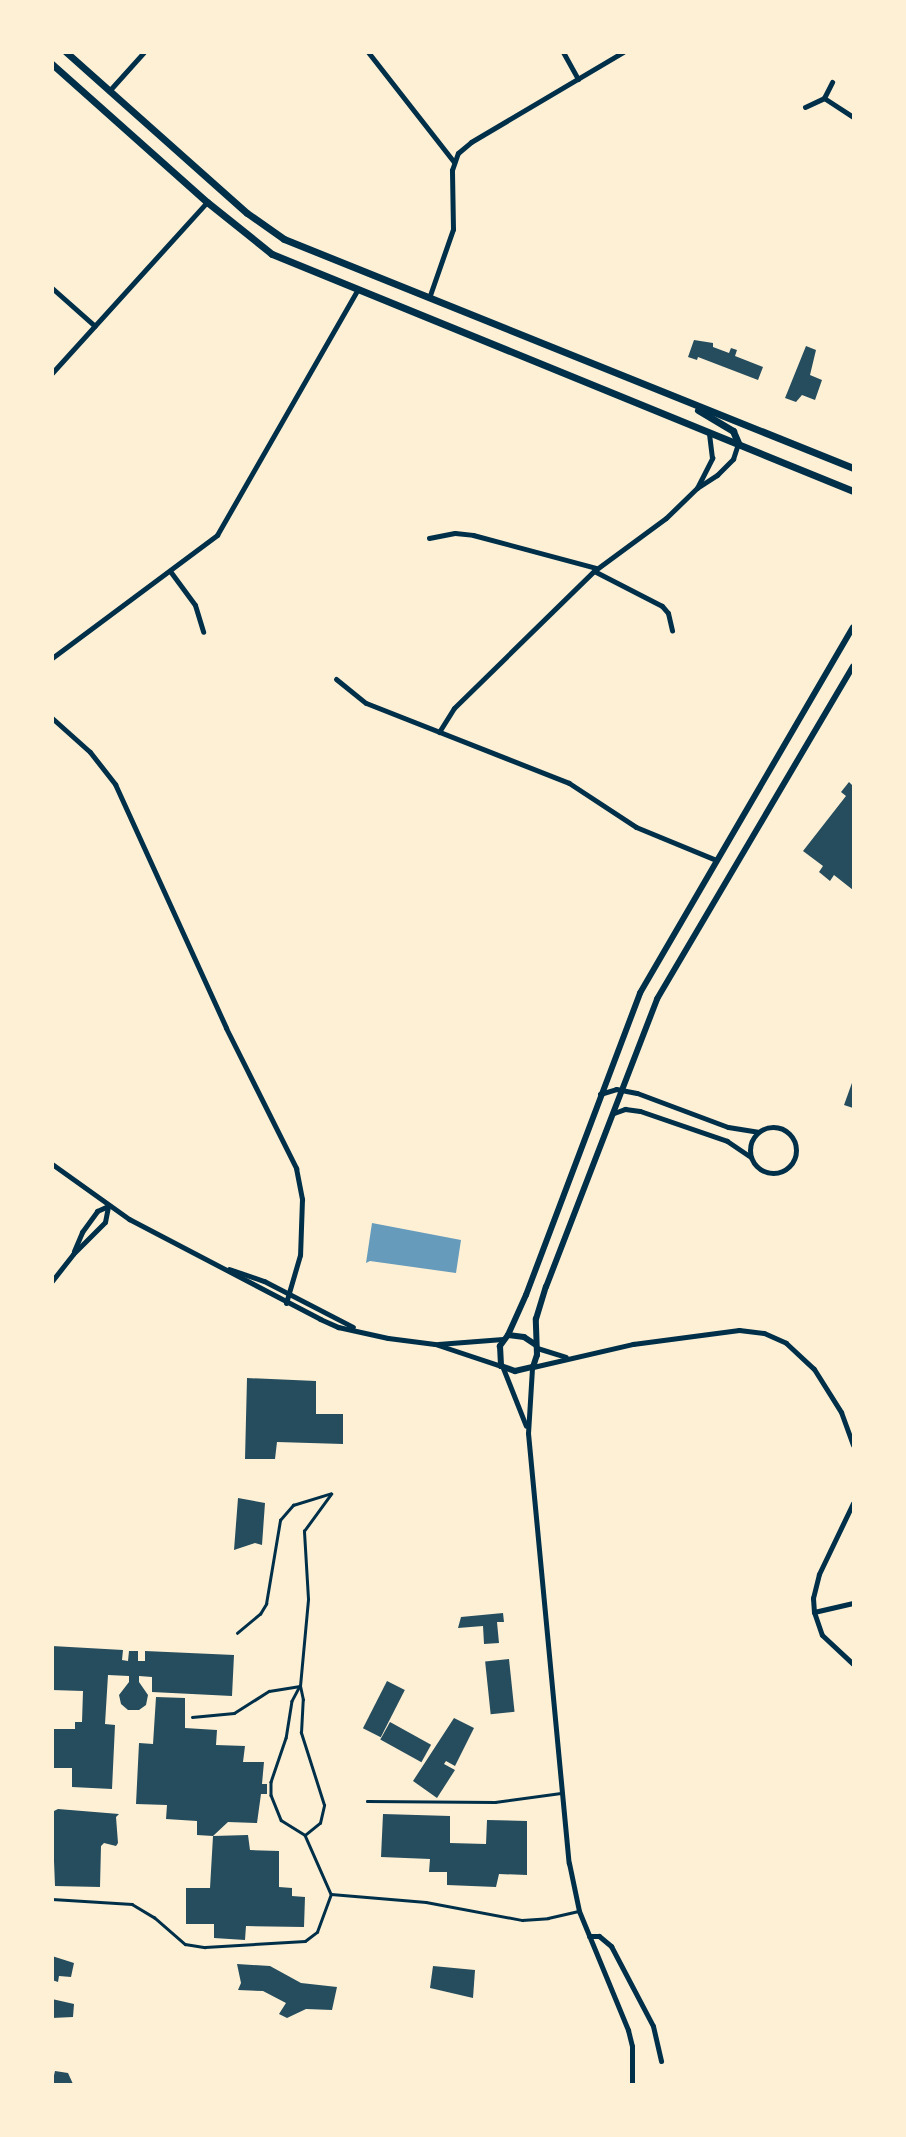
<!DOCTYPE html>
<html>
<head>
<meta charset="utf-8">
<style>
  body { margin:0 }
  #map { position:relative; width:906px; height:2137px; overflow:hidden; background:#fdf0d5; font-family:"Sofia Sans Condensed",sans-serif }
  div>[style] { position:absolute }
  .water>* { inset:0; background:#669bbc }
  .building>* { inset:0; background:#264d5e; transform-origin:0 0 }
  .service>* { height:2.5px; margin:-1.25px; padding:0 1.25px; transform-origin:1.25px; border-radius:1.25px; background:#003049 }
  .minor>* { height:5px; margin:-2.5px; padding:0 2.5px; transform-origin:2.5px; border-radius:2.5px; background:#003049 }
  .minor>.ring { margin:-2.5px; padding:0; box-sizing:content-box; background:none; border:5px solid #003049; border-radius:50% }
  .tertiary>* { height:6px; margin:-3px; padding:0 3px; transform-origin:3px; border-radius:3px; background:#003049 }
  .secondary>* { height:7px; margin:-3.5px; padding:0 3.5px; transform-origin:3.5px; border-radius:3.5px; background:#003049 }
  span { translate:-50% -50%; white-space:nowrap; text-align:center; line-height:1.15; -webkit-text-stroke:5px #fdf0d5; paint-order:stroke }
  .frame { position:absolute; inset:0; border:54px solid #fdf0d5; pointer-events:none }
</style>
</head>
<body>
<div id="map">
  <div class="water">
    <i style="clip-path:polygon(372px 1223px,461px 1240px,456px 1273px,370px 1261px,366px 1263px)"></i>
  </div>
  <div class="building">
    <i style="clip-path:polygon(694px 340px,713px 343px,713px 347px,729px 353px,731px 348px,737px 350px,735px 356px,763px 367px,758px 380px,698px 357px,697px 360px,688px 357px)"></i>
    <i style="clip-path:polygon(806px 346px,816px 350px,810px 375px,822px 380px,815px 400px,802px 395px,796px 402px,785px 398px)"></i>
    <i style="clip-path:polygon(849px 782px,853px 786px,853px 890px,834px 875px,830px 881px,819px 872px,823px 866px,803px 851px,846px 796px,841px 792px)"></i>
    <i style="clip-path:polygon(853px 1080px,853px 1108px,844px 1105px)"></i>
    <i style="clip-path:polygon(247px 1378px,316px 1381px,316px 1414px,343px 1414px,343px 1444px,277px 1442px,275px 1459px,245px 1459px)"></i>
    <i style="clip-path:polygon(238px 1498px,265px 1503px,262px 1545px,255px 1543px,234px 1550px)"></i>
    <i style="clip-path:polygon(503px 1613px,504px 1622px,497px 1622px,499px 1643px,484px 1644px,483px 1626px,458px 1628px,461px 1617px)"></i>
    <i style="clip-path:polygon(52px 1646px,123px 1650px,122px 1660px,128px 1661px,129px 1651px,138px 1651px,138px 1661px,145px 1661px,145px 1651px,234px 1655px,232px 1696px,152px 1692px,152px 1677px,139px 1676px,139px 1682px,148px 1695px,146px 1705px,139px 1710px,128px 1710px,121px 1704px,119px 1695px,129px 1682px,129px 1676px,108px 1675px,105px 1724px,115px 1725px,112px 1789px,72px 1787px,72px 1768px,52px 1768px,52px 1729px,75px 1729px,75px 1722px,82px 1722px,83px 1691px,52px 1690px)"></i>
    <i style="left:509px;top:1659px;width:53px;height:24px;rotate:84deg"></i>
    <i style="left:387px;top:1681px;width:20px;height:53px;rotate:27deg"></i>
    <i style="clip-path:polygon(156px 1697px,185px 1698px,185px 1728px,217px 1730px,216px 1745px,245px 1746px,243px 1762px,264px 1762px,262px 1784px,267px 1784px,267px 1794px,261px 1794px,257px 1823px,228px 1822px,213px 1836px,248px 1835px,250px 1850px,279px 1851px,279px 1887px,292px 1888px,292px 1896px,305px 1897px,304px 1927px,246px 1926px,245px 1940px,214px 1938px,214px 1924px,186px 1924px,186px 1888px,210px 1888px,213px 1836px,197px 1835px,197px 1821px,166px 1819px,167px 1805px,136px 1804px,139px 1743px,153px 1744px)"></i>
    <i style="clip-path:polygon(454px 1718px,474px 1728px,455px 1766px,446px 1761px,444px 1764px,455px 1770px,437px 1798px,413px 1781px)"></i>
    <i style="left:390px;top:1722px;width:47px;height:20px;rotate:29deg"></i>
    <i style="clip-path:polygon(58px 1809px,119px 1814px,116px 1817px,118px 1843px,116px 1846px,104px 1843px,101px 1846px,100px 1887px,55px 1886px,52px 1812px)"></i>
    <i style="clip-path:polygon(383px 1814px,450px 1816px,450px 1843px,486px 1844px,487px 1820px,527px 1821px,527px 1875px,499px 1874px,496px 1887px,447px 1885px,447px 1872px,429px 1872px,430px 1859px,381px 1857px)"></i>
    <i style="clip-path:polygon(52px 1956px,74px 1963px,71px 1977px,59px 1976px,58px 1982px,52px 1980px)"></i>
    <i style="clip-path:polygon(237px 1964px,270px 1966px,301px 1983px,337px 1987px,332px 2010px,306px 2009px,287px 2018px,279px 2014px,286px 2003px,263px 1991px,238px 1990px,241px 1983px)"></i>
    <i style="clip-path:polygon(433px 1966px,475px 1970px,473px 1998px,430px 1988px)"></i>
    <i style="clip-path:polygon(52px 1999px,74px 2004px,73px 2017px,52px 2018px)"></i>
    <i style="clip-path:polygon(55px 2071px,68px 2073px,73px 2084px,52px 2084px)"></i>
  </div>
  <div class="service">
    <i style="left:237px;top:1633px;width:30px;rotate:-40deg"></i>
    <i style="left:260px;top:1614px;width:12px;rotate:-59deg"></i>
    <i style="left:266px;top:1604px;width:85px;rotate:-80.5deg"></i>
    <i style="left:280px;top:1520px;width:20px;rotate:-49deg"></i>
    <i style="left:293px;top:1505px;width:39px;rotate:-17deg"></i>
    <i style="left:300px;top:1686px;width:17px;rotate:118deg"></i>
    <i style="left:292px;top:1701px;width:37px;rotate:99deg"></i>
    <i style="left:286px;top:1738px;width:46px;rotate:108.8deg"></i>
    <i style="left:271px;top:1782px;width:13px;rotate:90deg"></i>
    <i style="left:271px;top:1795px;width:27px;rotate:68deg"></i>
    <i style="left:281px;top:1820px;width:28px;rotate:32deg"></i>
    <i style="left:305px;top:1835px;width:64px;rotate:66.2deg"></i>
    <i style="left:192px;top:1717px;width:42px;rotate:-5.4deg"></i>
    <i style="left:234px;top:1713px;width:41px;rotate:-32.2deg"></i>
    <i style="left:269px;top:1691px;width:31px;rotate:-9deg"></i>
    <i style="left:367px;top:1801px;width:128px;rotate:0.4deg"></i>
    <i style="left:495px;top:1802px;width:68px;rotate:-7.7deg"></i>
    <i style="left:305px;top:1835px;width:19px;rotate:-39deg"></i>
    <i style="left:320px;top:1823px;width:18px;rotate:-77deg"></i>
    <i style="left:324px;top:1805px;width:76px;rotate:-107.7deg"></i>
    <i style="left:301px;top:1733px;width:33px;rotate:-87deg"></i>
    <i style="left:303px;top:1700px;width:14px;rotate:-102deg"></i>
    <i style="left:300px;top:1686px;width:87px;rotate:-84.7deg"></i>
    <i style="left:308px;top:1599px;width:68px;rotate:-93.4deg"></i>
    <i style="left:304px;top:1531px;width:46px;rotate:-53.9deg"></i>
    <i style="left:331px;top:1894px;width:95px;rotate:4.8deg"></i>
    <i style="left:426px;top:1902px;width:98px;rotate:10.6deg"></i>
    <i style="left:522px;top:1920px;width:26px;rotate:-4deg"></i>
    <i style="left:548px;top:1918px;width:32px;rotate:-13deg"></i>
    <i style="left:52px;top:1899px;width:80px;rotate:3.6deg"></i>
    <i style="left:132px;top:1904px;width:26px;rotate:31deg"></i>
    <i style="left:154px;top:1917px;width:41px;rotate:41.1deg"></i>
    <i style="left:185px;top:1944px;width:20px;rotate:9deg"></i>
    <i style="left:205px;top:1947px;width:100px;rotate:-3.4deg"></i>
    <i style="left:305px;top:1941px;width:15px;rotate:-37deg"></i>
    <i style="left:317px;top:1932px;width:40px;rotate:-69.8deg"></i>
  </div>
  <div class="minor">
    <i style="left:368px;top:52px;width:140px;rotate:52deg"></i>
    <i style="left:563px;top:52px;width:31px;rotate:61deg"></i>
    <i style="left:109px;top:91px;width:52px;rotate:-48.1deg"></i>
    <i style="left:824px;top:98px;width:35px;rotate:33deg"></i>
    <i style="left:805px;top:107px;width:21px;rotate:-25deg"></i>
    <i style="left:824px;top:98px;width:18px;rotate:-63deg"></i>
    <i style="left:52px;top:288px;width:57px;rotate:41.5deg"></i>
    <i style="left:429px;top:298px;width:73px;rotate:-70.8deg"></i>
    <i style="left:453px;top:229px;width:59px;rotate:-91deg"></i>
    <i style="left:452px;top:170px;width:18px;rotate:-71deg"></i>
    <i style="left:458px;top:153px;width:17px;rotate:-40deg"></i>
    <i style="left:471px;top:142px;width:177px;rotate:-30.6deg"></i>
    <i style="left:52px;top:373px;width:231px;rotate:-47.8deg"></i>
    <i style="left:697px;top:488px;width:34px;rotate:-63deg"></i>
    <i style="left:712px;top:458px;width:26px;rotate:-97deg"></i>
    <i style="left:429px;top:538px;width:26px;rotate:-11deg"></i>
    <i style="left:455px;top:533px;width:18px;rotate:6deg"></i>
    <i style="left:473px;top:535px;width:127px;rotate:15deg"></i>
    <i style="left:170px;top:571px;width:42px;rotate:53.7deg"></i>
    <i style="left:195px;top:605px;width:28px;rotate:73deg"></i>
    <i style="left:594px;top:571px;width:76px;rotate:27.2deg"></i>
    <i style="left:662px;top:606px;width:9px;rotate:49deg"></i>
    <i style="left:668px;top:613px;width:18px;rotate:77deg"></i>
    <i style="left:52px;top:658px;width:206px;rotate:-36.7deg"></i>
    <i style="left:217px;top:535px;width:281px;rotate:-60.2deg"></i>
    <i style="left:336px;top:679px;width:38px;rotate:39deg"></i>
    <i style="left:366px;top:703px;width:218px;rotate:21.5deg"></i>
    <i style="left:569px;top:783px;width:80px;rotate:33.3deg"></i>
    <i style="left:636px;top:827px;width:87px;rotate:22.4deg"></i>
    <i style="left:52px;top:718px;width:51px;rotate:41.8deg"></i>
    <i style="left:90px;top:752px;width:41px;rotate:52deg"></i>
    <i style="left:115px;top:784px;width:268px;rotate:65.5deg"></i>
    <i style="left:226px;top:1028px;width:157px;rotate:63.4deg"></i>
    <i style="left:296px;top:1168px;width:32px;rotate:79deg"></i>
    <i style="left:302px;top:1199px;width:56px;rotate:92deg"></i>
    <i style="left:300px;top:1255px;width:50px;rotate:106.3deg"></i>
    <i style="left:439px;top:732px;width:28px;rotate:-58deg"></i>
    <i style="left:454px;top:708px;width:196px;rotate:-44.4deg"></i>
    <i style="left:594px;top:571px;width:89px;rotate:-36.4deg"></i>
    <i style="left:666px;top:518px;width:43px;rotate:-44.1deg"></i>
    <i style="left:697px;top:488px;width:24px;rotate:-33deg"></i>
    <i style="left:717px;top:475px;width:23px;rotate:-45deg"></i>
    <i style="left:733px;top:459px;width:16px;rotate:-72deg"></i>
    <i style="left:600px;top:1094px;width:17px;rotate:-17deg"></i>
    <i style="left:616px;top:1089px;width:21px;rotate:11deg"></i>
    <i style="left:637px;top:1093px;width:97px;rotate:20.5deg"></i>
    <i style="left:728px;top:1127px;width:30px;rotate:9deg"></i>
    <i style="left:614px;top:1113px;width:12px;rotate:-20deg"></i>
    <i style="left:625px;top:1109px;width:15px;rotate:8deg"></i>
    <i style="left:640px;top:1111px;width:92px;rotate:19deg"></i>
    <i style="left:727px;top:1141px;width:29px;rotate:34deg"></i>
    <i class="ring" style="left:750px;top:1127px;width:41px;height:41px"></i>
    <i style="left:52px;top:1164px;width:95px;rotate:35.5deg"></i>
    <i style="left:129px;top:1219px;width:216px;rotate:27.6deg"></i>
    <i style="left:320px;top:1319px;width:20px;rotate:24deg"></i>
    <i style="left:338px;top:1327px;width:51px;rotate:12.4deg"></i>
    <i style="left:388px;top:1338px;width:47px;rotate:7.3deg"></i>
    <i style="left:435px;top:1344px;width:70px;rotate:18.4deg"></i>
    <i style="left:74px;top:1251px;width:21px;rotate:-67deg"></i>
    <i style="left:82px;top:1232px;width:26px;rotate:-54deg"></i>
    <i style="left:97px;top:1211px;width:12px;rotate:-24deg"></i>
    <i style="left:229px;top:1269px;width:37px;rotate:19deg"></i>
    <i style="left:264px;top:1281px;width:100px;rotate:27.3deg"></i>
    <i style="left:52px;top:1281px;width:34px;rotate:-52deg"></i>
    <i style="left:73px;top:1254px;width:45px;rotate:-45deg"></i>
    <i style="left:105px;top:1222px;width:16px;rotate:-79deg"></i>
    <i style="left:438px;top:1344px;width:65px;rotate:-4.4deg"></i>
    <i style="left:537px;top:1348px;width:30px;rotate:17deg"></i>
    <i style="left:533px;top:1367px;width:103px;rotate:-13deg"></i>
    <i style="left:633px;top:1344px;width:107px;rotate:-7.5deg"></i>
    <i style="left:739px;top:1330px;width:25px;rotate:7deg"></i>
    <i style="left:764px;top:1333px;width:24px;rotate:24deg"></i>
    <i style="left:786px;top:1343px;width:38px;rotate:43deg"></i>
    <i style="left:814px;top:1369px;width:51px;rotate:57.9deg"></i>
    <i style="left:841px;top:1412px;width:35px;rotate:70deg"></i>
    <i style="left:503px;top:1368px;width:62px;rotate:68.4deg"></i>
    <i style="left:532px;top:1368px;width:65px;rotate:93.5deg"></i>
    <i style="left:528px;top:1433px;width:432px;rotate:84.6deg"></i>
    <i style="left:569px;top:1863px;width:49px;rotate:78.2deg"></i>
    <i style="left:579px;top:1911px;width:129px;rotate:67.6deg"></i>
    <i style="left:628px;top:2030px;width:16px;rotate:76deg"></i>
    <i style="left:632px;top:2046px;width:38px;rotate:90deg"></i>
    <i style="left:853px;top:1503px;width:79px;rotate:115.6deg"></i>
    <i style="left:819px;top:1574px;width:25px;rotate:104deg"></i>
    <i style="left:813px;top:1598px;width:14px;rotate:86deg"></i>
    <i style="left:814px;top:1612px;width:24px;rotate:71deg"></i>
    <i style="left:822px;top:1635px;width:42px;rotate:43.1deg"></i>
    <i style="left:814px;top:1612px;width:40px;rotate:-13deg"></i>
    <i style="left:589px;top:1936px;width:10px"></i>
    <i style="left:599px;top:1936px;width:16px;rotate:40deg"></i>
    <i style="left:611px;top:1946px;width:90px;rotate:62.3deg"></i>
    <i style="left:653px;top:2026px;width:36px;rotate:77deg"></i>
  </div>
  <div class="tertiary">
    <i style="left:508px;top:1335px;width:44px;rotate:-65.8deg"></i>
    <i style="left:526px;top:1295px;width:323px;rotate:-69.3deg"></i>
    <i style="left:640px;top:993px;width:423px;rotate:-59.8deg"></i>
    <i style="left:536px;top:1345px;width:14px;rotate:-146deg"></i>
    <i style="left:524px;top:1337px;width:16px;rotate:-173deg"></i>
    <i style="left:508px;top:1335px;width:14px;rotate:126deg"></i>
    <i style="left:500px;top:1346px;width:20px;rotate:87deg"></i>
    <i style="left:501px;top:1366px;width:15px;rotate:20deg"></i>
    <i style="left:515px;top:1371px;width:18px;rotate:-13deg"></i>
    <i style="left:533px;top:1367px;width:13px;rotate:-72deg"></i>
    <i style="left:537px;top:1355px;width:36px;rotate:-92deg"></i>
    <i style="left:536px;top:1319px;width:34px;rotate:-73deg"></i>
    <i style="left:546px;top:1287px;width:309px;rotate:-68.9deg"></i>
    <i style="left:657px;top:999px;width:386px;rotate:-59.5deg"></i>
  </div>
  <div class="secondary">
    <i style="left:66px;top:52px;width:242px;rotate:41.7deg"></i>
    <i style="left:247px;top:213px;width:45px;rotate:35.1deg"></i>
    <i style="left:284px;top:239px;width:613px;rotate:21.92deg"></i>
    <i style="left:52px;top:64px;width:208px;rotate:41.7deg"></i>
    <i style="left:207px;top:202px;width:83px;rotate:38.7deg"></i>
    <i style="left:272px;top:254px;width:627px;rotate:22.19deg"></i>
    <i style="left:698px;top:410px;width:41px;rotate:31deg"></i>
    <i style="left:733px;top:431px;width:13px;rotate:67deg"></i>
  </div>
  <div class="frame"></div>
</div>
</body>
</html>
